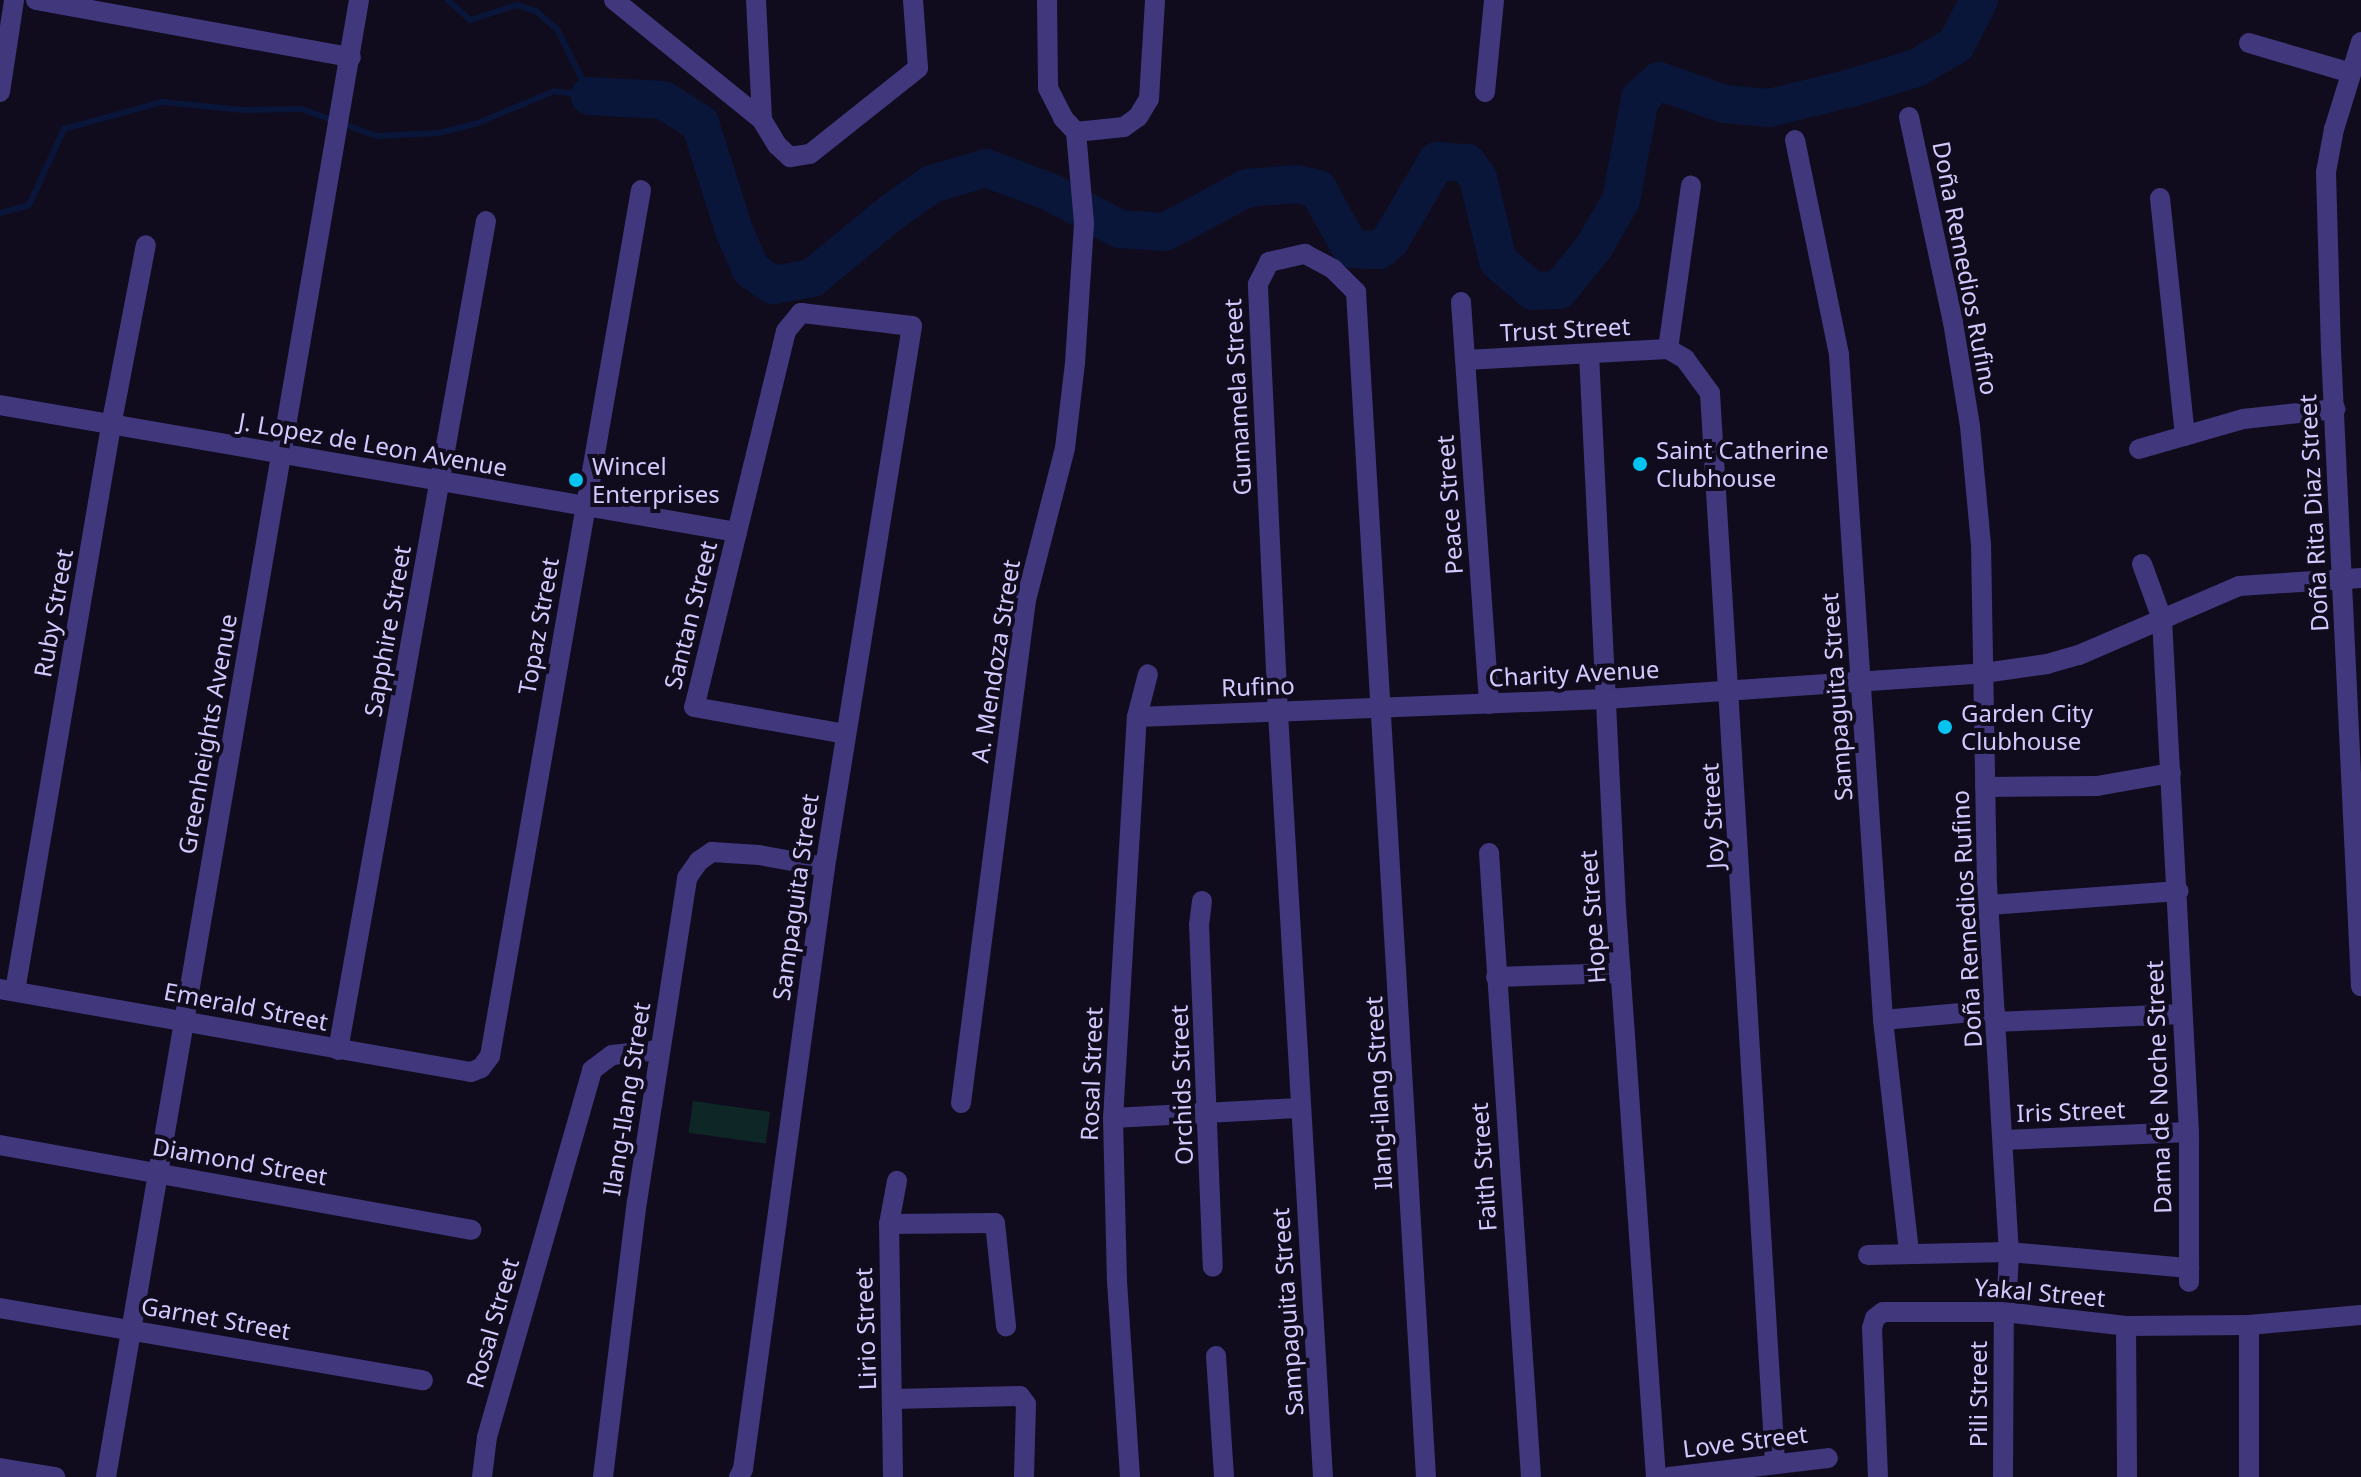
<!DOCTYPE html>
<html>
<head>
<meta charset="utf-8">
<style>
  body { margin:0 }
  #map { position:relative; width:2361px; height:1477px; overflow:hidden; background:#100c1d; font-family:"Noto Sans",sans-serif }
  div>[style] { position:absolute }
  .green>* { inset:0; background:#0f2627; transform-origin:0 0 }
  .stream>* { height:6px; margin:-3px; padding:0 3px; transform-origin:3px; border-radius:3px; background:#091639 }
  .river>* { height:38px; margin:-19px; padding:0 19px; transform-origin:19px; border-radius:19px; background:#091639 }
  .minor>* { height:20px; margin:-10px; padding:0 10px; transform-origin:10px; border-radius:10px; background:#40377c }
  .dots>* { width:22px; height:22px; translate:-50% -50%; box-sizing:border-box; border:4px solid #100c1d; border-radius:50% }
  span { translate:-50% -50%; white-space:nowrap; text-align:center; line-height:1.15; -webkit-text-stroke:8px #100c1d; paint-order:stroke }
  .street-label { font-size:24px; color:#d3c9fe }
  .poi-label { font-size:24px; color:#d3c9fe }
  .left { translate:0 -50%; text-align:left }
</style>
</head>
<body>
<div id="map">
  <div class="green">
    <i style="left:693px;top:1101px;width:78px;height:32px;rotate:8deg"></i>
  </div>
  <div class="stream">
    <i style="left:448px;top:0;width:30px;rotate:42deg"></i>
    <i style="left:470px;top:20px;width:49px;rotate:-17.7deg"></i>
    <i style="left:517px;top:5px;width:20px;rotate:18deg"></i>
    <i style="left:536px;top:11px;width:28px;rotate:41deg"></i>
    <i style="left:557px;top:29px;width:74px;rotate:63.4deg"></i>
    <i style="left:0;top:213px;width:30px;rotate:-15deg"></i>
    <i style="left:29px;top:205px;width:84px;rotate:-65.3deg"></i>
    <i style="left:64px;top:129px;width:102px;rotate:-15.4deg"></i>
    <i style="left:162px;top:102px;width:80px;rotate:5.7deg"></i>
    <i style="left:242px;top:110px;width:60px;rotate:-1deg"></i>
    <i style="left:302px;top:109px;width:79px;rotate:20deg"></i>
    <i style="left:376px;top:136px;width:63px;rotate:-2.7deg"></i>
    <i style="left:439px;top:133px;width:40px;rotate:-14.4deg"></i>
    <i style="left:478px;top:123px;width:82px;rotate:-22.8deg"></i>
    <i style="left:554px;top:91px;width:36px;rotate:8deg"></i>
  </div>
  <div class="river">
    <i style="left:590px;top:96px;width:73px;rotate:3.1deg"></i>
    <i style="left:663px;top:100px;width:44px;rotate:31.9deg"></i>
    <i style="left:700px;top:123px;width:112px;rotate:72.4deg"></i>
    <i style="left:734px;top:230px;width:43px;rotate:67deg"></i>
    <i style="left:751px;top:270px;width:27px;rotate:34deg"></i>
    <i style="left:773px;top:285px;width:40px;rotate:-10deg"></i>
    <i style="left:812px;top:278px;width:104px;rotate:-39.5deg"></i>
    <i style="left:892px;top:212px;width:49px;rotate:-35deg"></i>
    <i style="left:932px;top:184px;width:56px;rotate:-16.5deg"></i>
    <i style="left:986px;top:168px;width:68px;rotate:20.6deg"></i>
    <i style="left:1050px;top:192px;width:78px;rotate:28.2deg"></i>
    <i style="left:1119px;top:229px;width:46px;rotate:3.7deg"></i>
    <i style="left:1165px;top:232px;width:93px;rotate:-28.2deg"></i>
    <i style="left:1247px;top:188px;width:50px;rotate:-4.6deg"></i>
    <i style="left:1297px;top:184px;width:22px;rotate:13deg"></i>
    <i style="left:1318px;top:189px;width:68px;rotate:61.2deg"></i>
    <i style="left:1351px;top:249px;width:28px;rotate:2deg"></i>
    <i style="left:1379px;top:250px;width:14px;rotate:-39deg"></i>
    <i style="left:1390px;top:241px;width:93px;rotate:-59.6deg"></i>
    <i style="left:1437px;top:161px;width:30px;rotate:4deg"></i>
    <i style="left:1467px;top:163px;width:19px;rotate:54deg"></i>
    <i style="left:1478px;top:178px;width:85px;rotate:76.5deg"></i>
    <i style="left:1498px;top:261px;width:46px;rotate:40.6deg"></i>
    <i style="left:1533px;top:291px;width:26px;rotate:-2deg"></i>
    <i style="left:1559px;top:290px;width:55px;rotate:-50.9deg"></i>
    <i style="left:1594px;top:247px;width:54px;rotate:-60.1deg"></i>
    <i style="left:1621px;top:200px;width:104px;rotate:-79.4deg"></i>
    <i style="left:1640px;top:98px;width:25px;rotate:-42deg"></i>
    <i style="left:1659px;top:81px;width:69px;rotate:19.5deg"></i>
    <i style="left:1724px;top:104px;width:45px;rotate:5.1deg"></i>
    <i style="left:1769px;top:108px;width:84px;rotate:-13.7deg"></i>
    <i style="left:1851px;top:88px;width:68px;rotate:-17.1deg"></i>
    <i style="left:1916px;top:68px;width:46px;rotate:-29.9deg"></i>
    <i style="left:1956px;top:45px;width:51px;rotate:-62.9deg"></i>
  </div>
  <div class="minor">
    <i style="left:36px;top:0;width:320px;rotate:10.3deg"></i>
    <i style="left:614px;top:0;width:191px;rotate:39deg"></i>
    <i style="left:756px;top:0;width:120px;rotate:87.1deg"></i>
    <i style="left:762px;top:120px;width:29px;rotate:59deg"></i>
    <i style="left:777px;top:145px;width:18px;rotate:43deg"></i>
    <i style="left:790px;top:157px;width:20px;rotate:-9deg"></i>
    <i style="left:810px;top:154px;width:138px;rotate:-38.5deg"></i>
    <i style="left:918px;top:68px;width:68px;rotate:-94.2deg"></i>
    <i style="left:1047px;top:0;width:88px;rotate:89.3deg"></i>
    <i style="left:1048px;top:88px;width:34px;rotate:63deg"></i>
    <i style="left:1063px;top:118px;width:19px;rotate:47deg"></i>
    <i style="left:1076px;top:132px;width:48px;rotate:-5.9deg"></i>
    <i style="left:1124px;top:127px;width:17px;rotate:-36deg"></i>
    <i style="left:1138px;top:117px;width:21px;rotate:-59deg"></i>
    <i style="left:1149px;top:99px;width:99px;rotate:-86.5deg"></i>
    <i style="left:2361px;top:42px;width:91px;rotate:107.2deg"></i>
    <i style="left:2334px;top:129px;width:44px;rotate:100.5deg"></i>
    <i style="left:2326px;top:172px;width:178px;rotate:88.4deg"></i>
    <i style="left:2331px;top:350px;width:637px;rotate:87.3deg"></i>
    <i style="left:2249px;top:43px;width:106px;rotate:16.4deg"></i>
    <i style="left:0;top:92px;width:93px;rotate:-81.3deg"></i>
    <i style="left:1485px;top:92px;width:92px;rotate:-84.4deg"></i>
    <i style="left:1909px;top:117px;width:210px;rotate:77.9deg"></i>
    <i style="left:1953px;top:322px;width:105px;rotate:80.7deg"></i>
    <i style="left:1970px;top:426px;width:119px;rotate:84.7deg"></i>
    <i style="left:1981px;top:544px;width:340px;rotate:89deg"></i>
    <i style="left:1987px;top:884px;width:369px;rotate:86.6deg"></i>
    <i style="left:2009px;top:1252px;width:41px;rotate:92.8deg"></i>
    <i style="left:1795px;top:140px;width:219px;rotate:78.4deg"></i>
    <i style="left:1839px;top:355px;width:666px;rotate:86.21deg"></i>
    <i style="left:1883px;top:1020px;width:234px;rotate:83.6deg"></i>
    <i style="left:2160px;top:198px;width:239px;rotate:84deg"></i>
    <i style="left:1461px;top:302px;width:403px;rotate:86deg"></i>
    <i style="left:1668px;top:349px;width:20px;rotate:30deg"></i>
    <i style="left:1685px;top:359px;width:42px;rotate:53.7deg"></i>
    <i style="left:1710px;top:393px;width:1071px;rotate:86.52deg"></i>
    <i style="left:1668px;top:349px;width:165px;rotate:-82deg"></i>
    <i style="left:1589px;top:354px;width:555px;rotate:87.21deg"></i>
    <i style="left:1616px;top:908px;width:570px;rotate:85.98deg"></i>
    <i style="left:1465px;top:360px;width:203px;rotate:-3.1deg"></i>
    <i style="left:0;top:405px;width:748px;rotate:9.78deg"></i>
    <i style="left:2139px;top:449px;width:108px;rotate:-16.1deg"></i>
    <i style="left:2243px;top:419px;width:93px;rotate:-6.2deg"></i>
    <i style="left:2142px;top:564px;width:59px;rotate:70deg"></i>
    <i style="left:2162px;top:619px;width:514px;rotate:86.99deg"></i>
    <i style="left:2189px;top:1132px;width:150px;rotate:90deg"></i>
    <i style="left:1137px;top:717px;width:469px;rotate:-2.2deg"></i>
    <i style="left:1606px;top:699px;width:379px;rotate:-3.9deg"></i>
    <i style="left:1984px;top:673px;width:64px;rotate:-8.1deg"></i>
    <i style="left:2047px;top:664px;width:33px;rotate:-16deg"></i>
    <i style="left:2079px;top:655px;width:174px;rotate:-23.3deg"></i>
    <i style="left:2239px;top:586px;width:122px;rotate:-3.8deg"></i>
    <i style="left:1985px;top:787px;width:112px;rotate:-0.5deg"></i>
    <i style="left:2097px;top:786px;width:75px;rotate:-10deg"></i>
    <i style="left:1489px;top:853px;width:625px;rotate:86.15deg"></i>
    <i style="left:1202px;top:901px;width:23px;rotate:97deg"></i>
    <i style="left:1199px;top:924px;width:343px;rotate:87.7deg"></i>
    <i style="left:1989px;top:905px;width:190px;rotate:-4.2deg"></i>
    <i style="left:1496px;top:977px;width:125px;rotate:-1.8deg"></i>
    <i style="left:0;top:989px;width:478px;rotate:10deg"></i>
    <i style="left:471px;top:1072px;width:11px;rotate:-22deg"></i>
    <i style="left:481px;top:1068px;width:15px;rotate:-53deg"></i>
    <i style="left:490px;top:1056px;width:879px;rotate:-80.11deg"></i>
    <i style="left:15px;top:991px;width:573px;rotate:-80.36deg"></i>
    <i style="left:111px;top:426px;width:184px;rotate:-79.1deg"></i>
    <i style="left:1883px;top:1020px;width:112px;rotate:-5.1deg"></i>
    <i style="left:1996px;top:1022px;width:185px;rotate:-2.5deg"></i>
    <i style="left:338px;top:1050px;width:842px;rotate:-79.88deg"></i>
    <i style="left:961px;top:1103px;width:507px;rotate:-82.64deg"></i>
    <i style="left:1026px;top:600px;width:157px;rotate:-75.6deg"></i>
    <i style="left:1065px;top:448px;width:86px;rotate:-83.3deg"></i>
    <i style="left:1075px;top:363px;width:140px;rotate:-86.3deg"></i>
    <i style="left:1084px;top:223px;width:91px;rotate:-95deg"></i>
    <i style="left:1113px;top:1118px;width:187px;rotate:-3.1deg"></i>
    <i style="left:2003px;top:1140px;width:186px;rotate:-2.5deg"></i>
    <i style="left:0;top:1145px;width:479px;rotate:10.2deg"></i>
    <i style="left:889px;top:1224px;width:106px;rotate:-0.5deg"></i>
    <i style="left:995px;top:1223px;width:104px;rotate:83.9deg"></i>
    <i style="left:1868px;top:1255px;width:141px;rotate:-1.2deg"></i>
    <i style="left:2009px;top:1252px;width:181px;rotate:5.1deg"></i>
    <i style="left:0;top:1308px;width:429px;rotate:9.7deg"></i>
    <i style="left:2249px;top:1325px;width:152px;rotate:90deg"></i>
    <i style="left:2126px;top:1326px;width:151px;rotate:89.6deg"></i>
    <i style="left:1216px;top:1356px;width:121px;rotate:86.2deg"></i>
    <i style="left:893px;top:1399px;width:127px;rotate:-1.4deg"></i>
    <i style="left:1020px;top:1396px;width:10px;rotate:53deg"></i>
    <i style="left:1026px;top:1404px;width:73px;rotate:91.6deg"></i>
    <i style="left:0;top:1468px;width:56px;rotate:9.3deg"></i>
    <i style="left:106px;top:1477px;width:1499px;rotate:-80.28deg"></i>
    <i style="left:482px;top:1477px;width:40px;rotate:-82.9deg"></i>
    <i style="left:487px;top:1437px;width:382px;rotate:-74deg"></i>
    <i style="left:592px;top:1070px;width:25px;rotate:-37deg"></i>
    <i style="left:612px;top:1055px;width:47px;rotate:-6.1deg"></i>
    <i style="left:603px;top:1477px;width:277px;rotate:-83deg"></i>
    <i style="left:637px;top:1202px;width:328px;rotate:-81.2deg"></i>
    <i style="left:687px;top:878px;width:21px;rotate:-55deg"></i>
    <i style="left:699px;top:861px;width:16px;rotate:-35deg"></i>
    <i style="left:712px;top:852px;width:47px;rotate:3.7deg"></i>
    <i style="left:759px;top:855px;width:67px;rotate:10.3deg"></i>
    <i style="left:739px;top:1477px;width:9px;rotate:-63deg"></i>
    <i style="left:743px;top:1469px;width:608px;rotate:-82.24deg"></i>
    <i style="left:825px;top:867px;width:548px;rotate:-80.86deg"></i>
    <i style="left:912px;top:326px;width:112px;rotate:-173.3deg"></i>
    <i style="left:801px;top:313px;width:23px;rotate:130deg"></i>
    <i style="left:786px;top:331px;width:387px;rotate:103.7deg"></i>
    <i style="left:694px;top:707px;width:154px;rotate:10.1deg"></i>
    <i style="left:893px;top:1477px;width:253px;rotate:-90.9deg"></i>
    <i style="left:889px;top:1224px;width:44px;rotate:-79.5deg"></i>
    <i style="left:1130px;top:1477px;width:195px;rotate:-93.8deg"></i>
    <i style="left:1117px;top:1282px;width:164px;rotate:-91.4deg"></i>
    <i style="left:1113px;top:1118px;width:402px;rotate:-86.6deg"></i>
    <i style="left:1137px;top:717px;width:44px;rotate:-75.7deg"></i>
    <i style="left:1323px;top:1477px;width:766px;rotate:-93.37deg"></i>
    <i style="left:1278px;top:712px;width:428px;rotate:-92.7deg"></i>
    <i style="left:1258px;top:284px;width:25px;rotate:-63deg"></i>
    <i style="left:1269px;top:262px;width:37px;rotate:-13deg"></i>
    <i style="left:1305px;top:254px;width:32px;rotate:28deg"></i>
    <i style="left:1333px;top:269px;width:33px;rotate:45deg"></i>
    <i style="left:1356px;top:292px;width:1187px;rotate:86.62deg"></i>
    <i style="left:1669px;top:1477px;width:160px;rotate:-6.8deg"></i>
    <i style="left:1878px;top:1477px;width:149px;rotate:-92.3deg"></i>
    <i style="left:1872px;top:1328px;width:10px;rotate:-73deg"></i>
    <i style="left:1875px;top:1318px;width:10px;rotate:-37deg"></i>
    <i style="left:1883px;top:1312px;width:121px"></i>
    <i style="left:2004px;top:1312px;width:123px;rotate:6.5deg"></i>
    <i style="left:2126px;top:1326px;width:123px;rotate:-0.5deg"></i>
    <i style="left:2249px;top:1325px;width:112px;rotate:-5.1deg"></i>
    <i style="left:2003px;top:1477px;width:165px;rotate:-89.7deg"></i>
  </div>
  <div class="dots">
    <i style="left:1640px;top:464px;background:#03c4f0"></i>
    <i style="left:576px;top:480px;background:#03c4f0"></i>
    <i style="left:1945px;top:727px;background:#03c4f0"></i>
  </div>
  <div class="street-label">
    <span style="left:1966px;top:268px;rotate:79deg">Doña Remedios Rufino</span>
    <span style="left:1565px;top:329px;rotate:-3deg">Trust Street</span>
    <span style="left:1237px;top:397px;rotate:-93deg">Gumamela Street</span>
    <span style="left:373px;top:444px;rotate:10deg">J. Lopez de Leon Avenue</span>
    <span style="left:1449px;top:505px;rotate:-94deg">Peace Street</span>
    <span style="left:2313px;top:513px;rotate:-93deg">Doña Rita Diaz Street</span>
    <span style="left:53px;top:613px;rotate:-80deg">Ruby Street</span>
    <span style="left:690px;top:615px;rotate:-76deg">Santan Street</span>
    <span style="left:538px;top:626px;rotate:-80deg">Topaz Street</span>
    <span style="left:387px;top:631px;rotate:-80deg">Sapphire Street</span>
    <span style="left:995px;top:661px;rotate:-81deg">A. Mendoza Street</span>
    <span style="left:1574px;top:673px;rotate:-3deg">Charity Avenue</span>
    <span style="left:1258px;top:686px;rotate:-2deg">Rufino</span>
    <span style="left:1836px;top:697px;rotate:-94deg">Sampaguita Street</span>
    <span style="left:207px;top:734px;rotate:-80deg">Greenheights Avenue</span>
    <span style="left:1712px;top:816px;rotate:-93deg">Joy Street</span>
    <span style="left:795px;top:897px;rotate:-82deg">Sampaguita Street</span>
    <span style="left:1592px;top:917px;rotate:-94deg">Hope Street</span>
    <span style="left:1966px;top:919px;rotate:-93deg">Doña Remedios Rufino</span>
    <span style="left:246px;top:1006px;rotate:11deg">Emerald Street</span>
    <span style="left:1091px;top:1074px;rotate:-88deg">Rosal Street</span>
    <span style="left:1181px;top:1085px;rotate:-92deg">Orchids Street</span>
    <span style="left:2158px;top:1087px;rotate:-92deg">Dama de Noche Street</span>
    <span style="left:1378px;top:1093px;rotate:-93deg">Ilang-ilang Street</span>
    <span style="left:626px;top:1099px;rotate:-81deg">Ilang-Ilang Street</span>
    <span style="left:2071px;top:1111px;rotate:-2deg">Iris Street</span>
    <span style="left:240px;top:1161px;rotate:10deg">Diamond Street</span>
    <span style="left:1483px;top:1167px;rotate:-94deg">Faith Street</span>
    <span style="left:2040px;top:1292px;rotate:5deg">Yakal Street</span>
    <span style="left:1287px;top:1312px;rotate:-94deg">Sampaguita Street</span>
    <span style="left:216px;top:1318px;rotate:10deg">Garnet Street</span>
    <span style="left:492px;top:1323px;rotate:-74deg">Rosal Street</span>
    <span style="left:865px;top:1329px;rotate:-92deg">Lirio Street</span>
    <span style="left:1978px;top:1394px;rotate:-90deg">Pili Street</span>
    <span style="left:1745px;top:1441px;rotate:-7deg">Love Street</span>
  </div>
  <div class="poi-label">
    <span class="left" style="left:1656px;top:464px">Saint Catherine<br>Clubhouse</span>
    <span class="left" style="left:592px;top:480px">Wincel<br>Enterprises</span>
    <span class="left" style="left:1961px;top:727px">Garden City<br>Clubhouse</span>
  </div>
</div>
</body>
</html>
